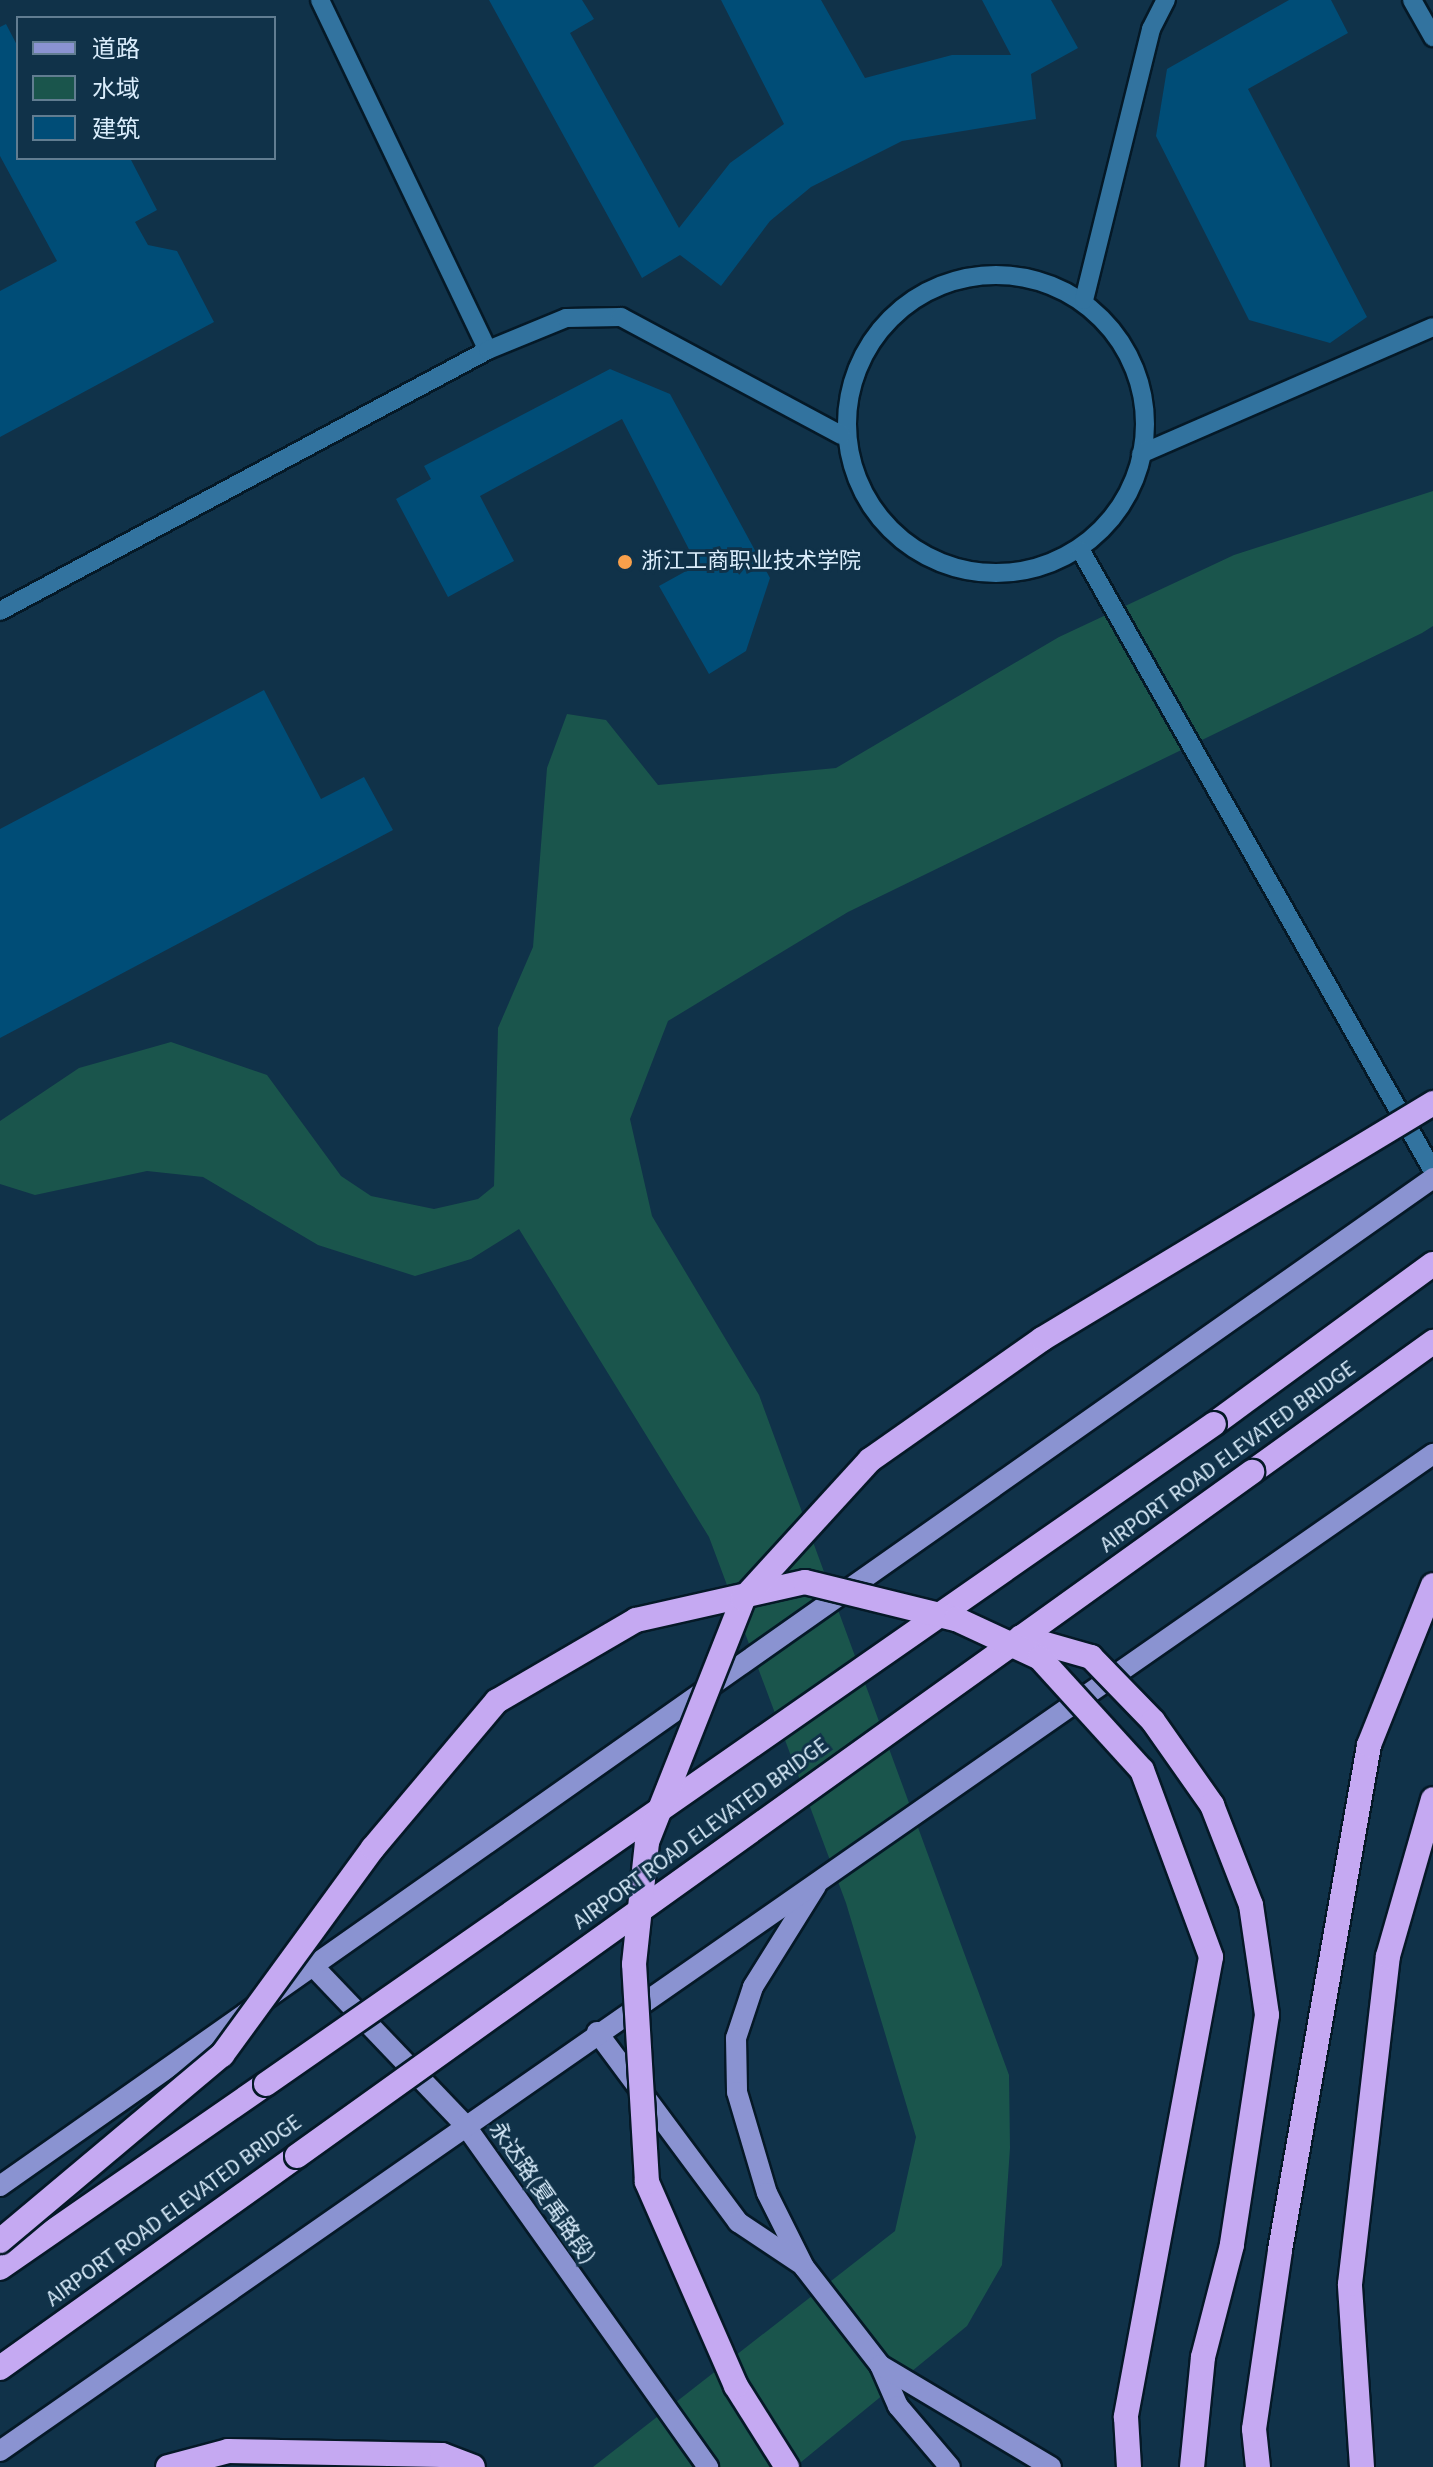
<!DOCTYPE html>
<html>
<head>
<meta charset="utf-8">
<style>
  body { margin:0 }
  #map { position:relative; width:1433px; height:2467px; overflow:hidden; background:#103249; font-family:"Source Sans 3","Noto Sans SC",sans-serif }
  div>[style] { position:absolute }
  .water>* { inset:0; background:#1a554c }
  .building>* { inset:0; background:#004d77 }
  .roads { filter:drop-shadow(2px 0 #051927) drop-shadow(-2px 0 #051927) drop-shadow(0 2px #051927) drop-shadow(0 -2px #051927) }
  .lane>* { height:18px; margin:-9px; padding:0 9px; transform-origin:9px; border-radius:9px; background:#32739f }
  .lane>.ring { margin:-9px; padding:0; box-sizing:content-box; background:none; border:18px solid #32739f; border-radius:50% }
  .primary>* { height:20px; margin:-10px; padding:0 10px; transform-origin:10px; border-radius:10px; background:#8a93d1 }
  .highway>* { height:24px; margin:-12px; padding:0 12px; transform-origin:12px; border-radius:12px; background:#c5a9f2 }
  .bridges { filter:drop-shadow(2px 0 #051927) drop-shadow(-2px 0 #051927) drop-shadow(0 2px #051927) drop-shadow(0 -2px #051927) }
  .highway-bridge>* { height:24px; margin:-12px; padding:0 12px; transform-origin:12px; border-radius:12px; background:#c5a9f2 }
  .dots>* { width:22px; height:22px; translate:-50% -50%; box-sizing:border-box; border:4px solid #103249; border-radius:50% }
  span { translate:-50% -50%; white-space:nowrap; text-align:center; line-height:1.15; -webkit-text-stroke:6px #103249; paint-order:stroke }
  .poi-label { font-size:22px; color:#daedfc }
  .left { translate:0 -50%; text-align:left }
  .street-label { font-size:22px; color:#daedfc }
  .legend { position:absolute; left:16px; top:16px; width:260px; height:144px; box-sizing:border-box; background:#103249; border:2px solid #617d91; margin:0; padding:10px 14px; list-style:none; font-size:24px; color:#daedfc }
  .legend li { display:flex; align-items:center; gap:16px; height:40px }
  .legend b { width:40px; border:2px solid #617d91 }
</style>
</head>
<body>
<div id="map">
  <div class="water">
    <i style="clip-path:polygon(1433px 491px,1433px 626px,1422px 633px,848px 912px,668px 1021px,630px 1119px,652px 1216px,759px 1395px,1009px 2075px,1010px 2148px,1002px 2265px,967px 2326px,795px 2467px,593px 2467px,895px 2231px,916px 2137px,846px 1903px,709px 1537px,519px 1229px,471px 1259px,415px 1276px,318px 1245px,203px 1177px,147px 1171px,35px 1195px,0 1184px,0 1121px,79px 1068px,171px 1042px,267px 1075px,341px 1176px,371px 1196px,434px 1209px,478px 1199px,494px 1186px,498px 1028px,533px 947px,547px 768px,567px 714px,606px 720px,658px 785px,836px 768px,1059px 637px,1234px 555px)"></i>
  </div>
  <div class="building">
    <i style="clip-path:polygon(489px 0,582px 0,594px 19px,570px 33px,679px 228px,730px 163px,784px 124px,721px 0,821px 0,865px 78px,952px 55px,1011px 55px,982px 0,1051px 0,1078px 48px,1031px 74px,1036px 119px,902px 141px,811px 187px,770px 221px,721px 286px,680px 255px,642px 278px)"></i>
    <i style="clip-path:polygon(1289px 0,1331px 0,1348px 33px,1248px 89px,1367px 317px,1330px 343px,1249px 320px,1156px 136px,1167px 69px)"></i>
    <i style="clip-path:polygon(6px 24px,18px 47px,18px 158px,130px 158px,157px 210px,135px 222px,148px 245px,177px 251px,214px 322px,0 437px,0 291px,57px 261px,0 156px,0 27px)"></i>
    <i style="clip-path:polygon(610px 369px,670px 394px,770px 578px,746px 651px,709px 674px,659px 586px,697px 565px,622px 419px,480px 496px,514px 561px,448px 597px,396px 499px,431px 479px,424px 466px)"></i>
    <i style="clip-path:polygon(264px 690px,321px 799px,364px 777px,393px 830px,0 1038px,0 829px)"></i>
  </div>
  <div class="roads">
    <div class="lane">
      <i style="left:320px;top:0;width:388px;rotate:64.4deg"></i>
      <i style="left:1412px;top:0;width:43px;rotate:60.4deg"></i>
      <i class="ring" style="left:847px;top:275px;width:280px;height:280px"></i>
      <i style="left:1084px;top:300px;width:279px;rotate:-76.1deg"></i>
      <i style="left:1151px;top:29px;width:33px;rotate:-63deg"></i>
      <i style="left:1141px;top:454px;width:318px;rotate:-23.5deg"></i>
      <i style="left:1081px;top:551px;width:713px;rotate:60.41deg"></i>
      <i style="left:0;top:611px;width:553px;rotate:-28.14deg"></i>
      <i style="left:488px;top:350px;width:84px;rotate:-22.3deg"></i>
      <i style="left:566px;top:318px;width:55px;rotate:-1deg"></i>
      <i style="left:621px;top:317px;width:250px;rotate:28.2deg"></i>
    </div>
    <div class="primary">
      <i style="left:816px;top:1886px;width:119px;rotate:122deg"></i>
      <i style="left:753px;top:1987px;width:54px;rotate:108.4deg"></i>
      <i style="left:736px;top:2038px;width:54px;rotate:88.9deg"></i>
      <i style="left:737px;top:2092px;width:105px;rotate:73.5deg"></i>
      <i style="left:767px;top:2193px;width:83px;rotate:63.4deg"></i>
      <i style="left:804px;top:2267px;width:124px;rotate:52.2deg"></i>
      <i style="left:880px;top:2365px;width:45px;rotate:66.3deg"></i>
      <i style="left:898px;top:2406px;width:80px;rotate:49.6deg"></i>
      <i style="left:313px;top:1966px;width:220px;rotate:46.3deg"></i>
      <i style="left:465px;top:2125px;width:420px;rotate:54.6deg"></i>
      <i style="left:597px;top:2032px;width:237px;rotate:53.4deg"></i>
      <i style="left:738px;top:2222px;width:76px;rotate:33.7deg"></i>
      <i style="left:0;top:2186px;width:1752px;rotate:-35.12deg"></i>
      <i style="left:880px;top:2365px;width:199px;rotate:30.8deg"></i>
      <i style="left:0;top:2451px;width:1746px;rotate:-34.83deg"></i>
    </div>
    <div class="highway">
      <i style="left:1214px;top:1424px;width:271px;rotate:-36.2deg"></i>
      <i style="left:1252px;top:1472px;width:223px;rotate:-35.7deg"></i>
      <i style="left:0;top:2268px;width:323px;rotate:-34.7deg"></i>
      <i style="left:0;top:2368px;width:365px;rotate:-35.5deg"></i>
      <i style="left:168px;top:2467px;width:62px;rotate:-14.9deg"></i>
      <i style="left:228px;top:2451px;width:214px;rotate:1.1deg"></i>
      <i style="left:442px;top:2455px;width:33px;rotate:21deg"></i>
      <i style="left:1258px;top:2467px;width:38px;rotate:-96deg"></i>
      <i style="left:1254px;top:2429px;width:181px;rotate:-81.7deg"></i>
      <i style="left:1280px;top:2250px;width:513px;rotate:-80deg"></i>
      <i style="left:1369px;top:1745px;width:172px;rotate:-68.2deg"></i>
      <i style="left:1362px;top:2467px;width:183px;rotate:-93.8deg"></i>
      <i style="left:1350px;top:2284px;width:330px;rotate:-83.4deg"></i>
      <i style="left:1388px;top:1956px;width:163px;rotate:-74deg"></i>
    </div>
  </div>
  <div class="bridges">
    <div class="highway-bridge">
      <i style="left:1021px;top:1637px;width:73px;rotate:15.9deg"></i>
      <i style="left:1091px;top:1657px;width:89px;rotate:45.9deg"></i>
      <i style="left:1153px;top:1721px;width:103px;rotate:54.9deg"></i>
      <i style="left:1212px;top:1805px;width:107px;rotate:68.7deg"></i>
      <i style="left:1251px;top:1905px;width:111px;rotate:81.7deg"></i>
      <i style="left:1267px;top:2015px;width:233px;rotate:98.7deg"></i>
      <i style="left:1232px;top:2245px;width:116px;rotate:104.5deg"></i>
      <i style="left:1203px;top:2357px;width:111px;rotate:95.7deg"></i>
      <i style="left:266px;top:2084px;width:1155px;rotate:-34.85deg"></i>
      <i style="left:297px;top:2156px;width:1175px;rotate:-35.61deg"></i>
      <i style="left:0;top:2241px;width:290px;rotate:-40deg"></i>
      <i style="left:222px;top:2055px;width:256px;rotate:-53.9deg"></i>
      <i style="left:373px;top:1848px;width:192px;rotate:-49.9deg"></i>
      <i style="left:497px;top:1701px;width:161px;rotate:-30.2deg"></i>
      <i style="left:636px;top:1620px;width:173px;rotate:-12.7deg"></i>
      <i style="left:805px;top:1582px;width:155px;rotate:13.8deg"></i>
      <i style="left:956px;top:1619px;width:93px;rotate:24.9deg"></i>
      <i style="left:1040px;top:1658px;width:151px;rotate:47.7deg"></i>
      <i style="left:1142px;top:1770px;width:199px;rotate:69.7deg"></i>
      <i style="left:1211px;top:1957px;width:468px;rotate:100.5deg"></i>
      <i style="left:1126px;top:2417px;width:50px;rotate:86.6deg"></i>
      <i style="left:787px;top:2467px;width:96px;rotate:-122.2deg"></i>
      <i style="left:736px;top:2386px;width:223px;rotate:-113.6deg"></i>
      <i style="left:647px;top:2182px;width:218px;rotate:-93.4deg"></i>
      <i style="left:634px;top:1964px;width:123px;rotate:-83.9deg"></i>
      <i style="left:647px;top:1842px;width:261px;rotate:-68.4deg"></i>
      <i style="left:743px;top:1599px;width:188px;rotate:-47.6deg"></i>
      <i style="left:870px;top:1460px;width:210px;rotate:-35.1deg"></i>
      <i style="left:1042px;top:1339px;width:457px;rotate:-31.1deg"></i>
    </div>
  </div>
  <div class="dots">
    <i style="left:625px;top:562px;background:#f8a04b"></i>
  </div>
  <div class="poi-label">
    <span class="left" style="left:641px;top:562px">浙江工商职业技术学院</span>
  </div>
  <div class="street-label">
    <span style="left:1228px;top:1457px;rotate:-36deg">AIRPORT ROAD ELEVATED BRIDGE</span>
    <span style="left:701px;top:1834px;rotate:-36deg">AIRPORT ROAD ELEVATED BRIDGE</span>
    <span style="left:542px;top:2193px;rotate:55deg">永达路(夏禹路段)</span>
    <span style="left:174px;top:2211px;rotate:-36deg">AIRPORT ROAD ELEVATED BRIDGE</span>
  </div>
  <ul class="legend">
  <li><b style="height:10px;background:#8a93d1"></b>道路</li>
  <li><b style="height:22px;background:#1a554c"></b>水域</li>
  <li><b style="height:22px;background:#004d77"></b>建筑</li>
  </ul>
</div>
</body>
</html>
